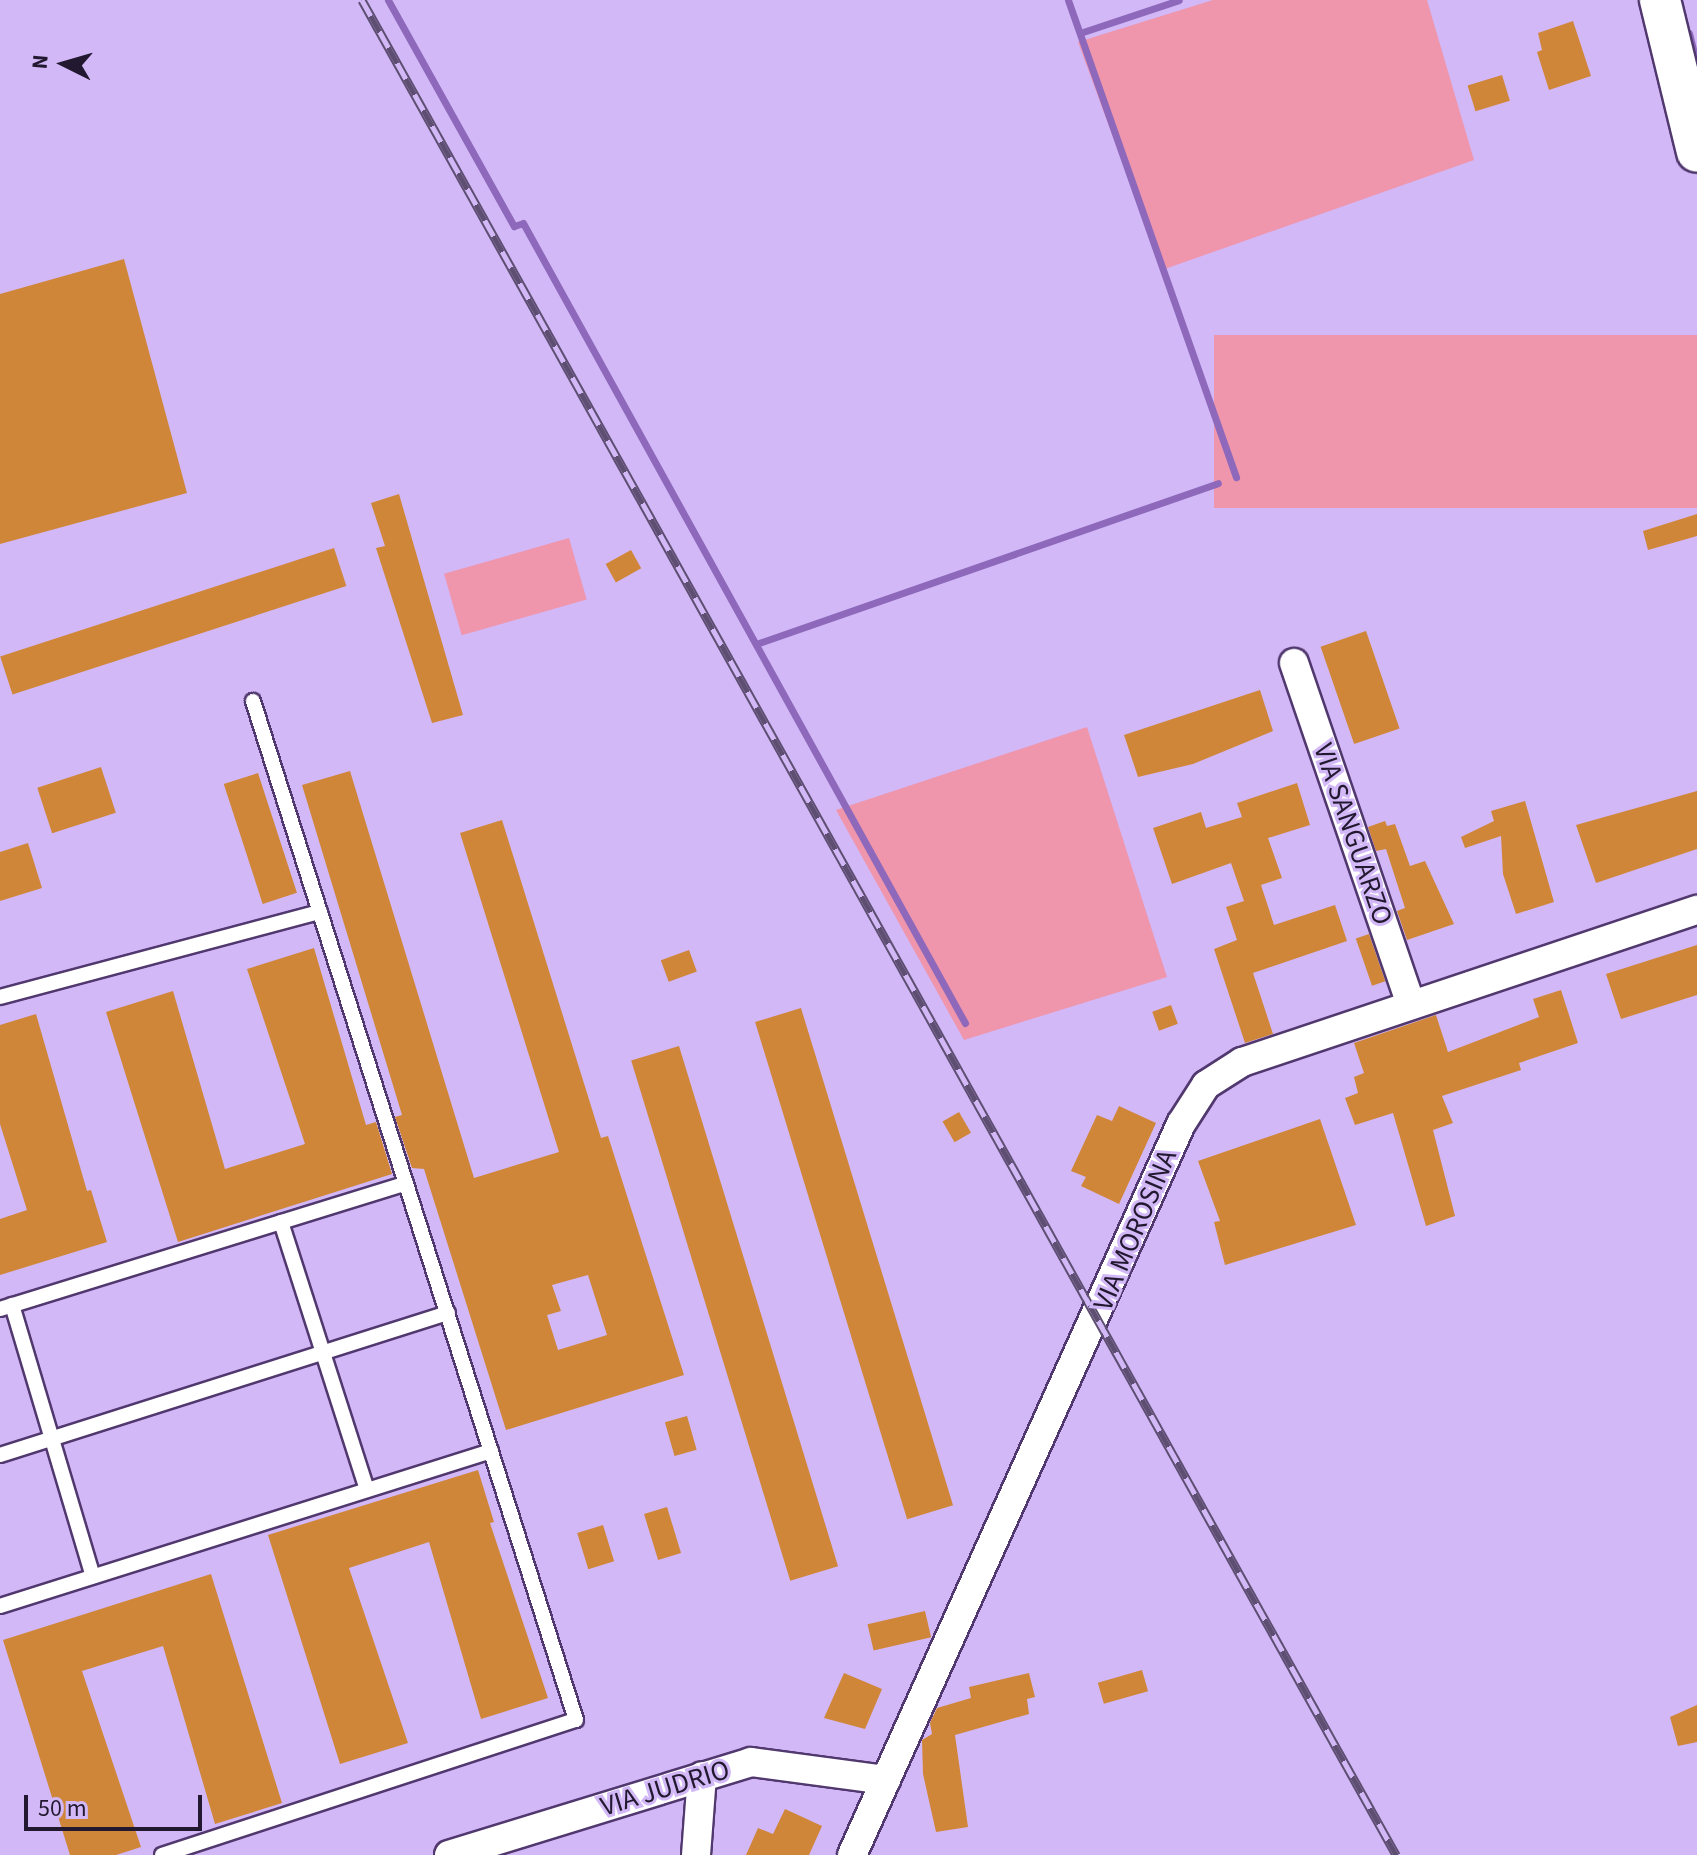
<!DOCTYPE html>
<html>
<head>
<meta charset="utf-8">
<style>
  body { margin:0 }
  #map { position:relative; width:1697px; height:1855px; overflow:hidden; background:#d2b8f7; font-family:"Source Sans 3",sans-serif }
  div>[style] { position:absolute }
  .green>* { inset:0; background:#ef95ac; transform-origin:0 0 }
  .stream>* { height:7px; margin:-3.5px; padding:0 3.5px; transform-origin:3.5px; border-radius:3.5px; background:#8e68bb }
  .building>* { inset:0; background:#d08638; transform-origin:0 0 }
  .roads { filter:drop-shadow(2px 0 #51386e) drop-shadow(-2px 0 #51386e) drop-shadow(0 2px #51386e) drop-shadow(0 -2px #51386e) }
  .lane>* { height:14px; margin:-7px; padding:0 7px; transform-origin:7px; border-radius:7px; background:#fff }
  .street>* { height:28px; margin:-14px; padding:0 14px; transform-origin:14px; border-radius:14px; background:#fff }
  .secondary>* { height:40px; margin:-20px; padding:0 20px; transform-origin:20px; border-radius:20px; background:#fff }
  .rail>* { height:9px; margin-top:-4.5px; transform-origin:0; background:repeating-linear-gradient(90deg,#d2b8f7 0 18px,#5d4e72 0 36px); box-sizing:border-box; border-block:2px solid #5d4e72 }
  span { translate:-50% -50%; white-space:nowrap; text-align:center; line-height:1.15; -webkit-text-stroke:6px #d2b8f7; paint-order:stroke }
  .street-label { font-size:28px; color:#22182f }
  .north { position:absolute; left:24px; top:24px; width:80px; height:80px; -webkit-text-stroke:6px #d2b8f7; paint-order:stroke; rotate:275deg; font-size:22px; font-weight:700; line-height:32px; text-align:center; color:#22182f }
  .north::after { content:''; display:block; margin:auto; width:28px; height:36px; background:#22182f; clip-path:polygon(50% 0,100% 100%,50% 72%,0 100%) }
  .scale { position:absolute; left:24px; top:1795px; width:178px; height:36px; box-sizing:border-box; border:4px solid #22182f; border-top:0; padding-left:10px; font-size:24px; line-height:28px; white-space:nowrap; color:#22182f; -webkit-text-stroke:6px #d2b8f7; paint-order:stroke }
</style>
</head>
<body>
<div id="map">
  <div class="green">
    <i style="clip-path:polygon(1213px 0,1427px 0,1474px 160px,1162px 270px,1078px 42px)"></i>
    <i style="left:1697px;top:335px;width:173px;height:483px;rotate:90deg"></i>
    <i style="left:569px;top:538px;width:64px;height:130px;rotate:74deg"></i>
    <i style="clip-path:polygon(1087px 727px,1167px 977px,964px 1040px,836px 810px)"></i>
  </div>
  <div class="stream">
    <i style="left:388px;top:0;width:259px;rotate:60.9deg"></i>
    <i style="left:514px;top:226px;width:9px;rotate:-18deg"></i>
    <i style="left:523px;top:223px;width:914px;rotate:61.08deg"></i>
    <i style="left:1068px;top:0;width:506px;rotate:70.6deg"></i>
    <i style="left:1080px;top:33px;width:104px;rotate:-18.4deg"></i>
    <i style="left:1689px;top:33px;width:34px;rotate:76deg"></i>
    <i style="left:756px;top:644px;width:489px;rotate:-19.2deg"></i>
  </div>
  <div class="building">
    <i style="clip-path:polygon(1573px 21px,1591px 76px,1549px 90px,1537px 52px,1542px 50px,1538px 33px)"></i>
    <i style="left:1502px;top:75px;width:27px;height:36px;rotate:73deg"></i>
    <i style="clip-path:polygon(124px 259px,187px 493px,0 544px,0 294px)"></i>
    <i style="clip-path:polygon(399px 494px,463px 715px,432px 723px,376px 548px,385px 546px,371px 503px)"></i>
    <i style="clip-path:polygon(1697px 514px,1697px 536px,1648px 550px,1643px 531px)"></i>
    <i style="left:334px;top:548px;width:40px;height:351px;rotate:72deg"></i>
    <i style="left:631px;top:550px;width:21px;height:29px;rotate:61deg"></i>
    <i style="left:1366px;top:631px;width:103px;height:48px;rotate:71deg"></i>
    <i style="clip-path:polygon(1260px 690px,1273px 731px,1193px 764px,1138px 777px,1124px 735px)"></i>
    <i style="left:101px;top:767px;width:48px;height:67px;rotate:72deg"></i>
    <i style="clip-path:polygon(evenodd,350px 771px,474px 1178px,559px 1152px,460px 833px,502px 820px,601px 1138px,608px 1136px,684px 1375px,506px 1430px,424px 1169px,412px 1168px,395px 1117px,402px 1115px,302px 785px,350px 771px,588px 1275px,607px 1335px,558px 1350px,547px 1315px,561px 1311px,552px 1285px,588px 1275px)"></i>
    <i style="left:258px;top:773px;width:126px;height:36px;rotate:72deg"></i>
    <i style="clip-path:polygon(1297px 783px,1310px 825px,1268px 838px,1282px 878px,1261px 885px,1274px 925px,1335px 905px,1347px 941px,1253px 973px,1273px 1034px,1245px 1043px,1214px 949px,1237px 940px,1226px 907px,1244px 901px,1231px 863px,1172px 884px,1153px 828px,1201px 812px,1206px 828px,1242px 817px,1237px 803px)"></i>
    <i style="clip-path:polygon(1697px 791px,1697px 849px,1596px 883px,1576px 825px)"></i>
    <i style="clip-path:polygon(1525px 801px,1554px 902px,1516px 914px,1503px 874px,1501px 836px,1465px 848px,1461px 837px,1494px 821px,1491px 811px)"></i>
    <i style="clip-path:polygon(1385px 821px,1387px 826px,1395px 824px,1410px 866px,1425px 861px,1454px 924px,1407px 940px,1397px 911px,1405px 908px,1386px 849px,1376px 851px,1368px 827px)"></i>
    <i style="clip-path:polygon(28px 843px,42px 888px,0 901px,0 852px)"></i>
    <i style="left:1369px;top:934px;width:50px;height:14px;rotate:71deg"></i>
    <i style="clip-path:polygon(1697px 945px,1697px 995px,1621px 1019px,1606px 974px)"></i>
    <i style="clip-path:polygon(314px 948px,366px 1125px,376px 1122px,392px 1174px,178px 1242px,106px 1012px,173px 991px,225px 1169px,305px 1144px,247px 969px)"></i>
    <i style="left:689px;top:950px;width:23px;height:30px;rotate:70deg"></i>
    <i style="clip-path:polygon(1561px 990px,1578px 1043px,1519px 1063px,1521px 1070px,1442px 1096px,1453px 1123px,1433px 1130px,1455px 1216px,1426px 1226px,1393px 1113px,1355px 1125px,1345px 1098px,1358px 1093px,1354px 1077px,1364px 1073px,1354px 1043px,1436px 1015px,1448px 1052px,1539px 1017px,1533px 999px)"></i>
    <i style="left:1171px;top:1005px;width:20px;height:20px;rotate:70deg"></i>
    <i style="left:801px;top:1008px;width:520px;height:48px;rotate:73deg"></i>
    <i style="clip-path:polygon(36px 1014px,87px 1191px,91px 1190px,107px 1242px,0 1275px,0 1219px,27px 1210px,0 1124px,0 1025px)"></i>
    <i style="left:679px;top:1046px;width:544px;height:50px;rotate:73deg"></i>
    <i style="clip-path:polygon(1119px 1106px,1156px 1123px,1119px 1204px,1081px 1186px,1086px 1177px,1071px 1171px,1097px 1115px,1112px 1121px)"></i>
    <i style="left:959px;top:1112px;width:24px;height:19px;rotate:60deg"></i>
    <i style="clip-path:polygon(1320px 1119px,1356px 1225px,1225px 1265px,1214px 1222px,1220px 1221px,1198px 1161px)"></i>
    <i style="left:687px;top:1416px;width:35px;height:23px;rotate:74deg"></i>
    <i style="clip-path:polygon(478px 1470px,494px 1522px,490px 1523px,548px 1698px,481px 1719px,429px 1542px,349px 1568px,408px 1743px,340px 1764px,268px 1535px)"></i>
    <i style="left:667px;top:1507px;width:48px;height:24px;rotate:73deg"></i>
    <i style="left:603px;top:1525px;width:38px;height:27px;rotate:73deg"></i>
    <i style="clip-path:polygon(211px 1574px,282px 1803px,215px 1824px,163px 1646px,82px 1671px,141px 1847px,116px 1855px,70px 1855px,3px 1640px)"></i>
    <i style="left:925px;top:1611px;width:27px;height:59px;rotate:77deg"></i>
    <i style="left:1142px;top:1670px;width:22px;height:46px;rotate:74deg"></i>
    <i style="clip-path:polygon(844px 1673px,882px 1689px,865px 1729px,824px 1718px)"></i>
    <i style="clip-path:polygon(1029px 1673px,1035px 1697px,1027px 1699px,1029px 1714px,955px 1735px,968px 1827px,936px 1832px,923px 1774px,922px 1740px,932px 1734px,930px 1723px,937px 1708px,971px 1698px,969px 1687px)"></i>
    <i style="clip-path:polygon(1697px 1705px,1697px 1742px,1678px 1746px,1670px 1717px)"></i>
    <i style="clip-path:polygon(785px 1809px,822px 1826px,809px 1855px,746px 1855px,758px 1828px,773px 1834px)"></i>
  </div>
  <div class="roads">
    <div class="lane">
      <i style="left:0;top:997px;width:331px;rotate:-14.9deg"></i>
      <i style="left:281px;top:1222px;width:281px;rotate:72.2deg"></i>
      <i style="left:12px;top:1305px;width:283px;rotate:73.4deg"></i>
      <i style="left:0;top:1309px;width:425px;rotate:-17.2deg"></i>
      <i style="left:0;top:1455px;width:470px;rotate:-17.6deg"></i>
      <i style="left:0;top:1606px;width:515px;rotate:-17.52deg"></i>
      <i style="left:162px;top:1855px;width:435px;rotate:-18.1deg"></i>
      <i style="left:576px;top:1720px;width:1069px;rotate:-107.59deg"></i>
    </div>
    <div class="street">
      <i style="left:1294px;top:663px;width:361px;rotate:71.1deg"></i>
      <i style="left:449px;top:1855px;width:316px;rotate:-17.1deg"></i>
      <i style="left:751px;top:1762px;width:136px;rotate:7.6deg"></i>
      <i style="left:696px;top:1855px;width:79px;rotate:-85.7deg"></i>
      <i style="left:852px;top:1855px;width:802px;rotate:-65.77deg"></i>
      <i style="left:1181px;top:1124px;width:46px;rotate:-57.3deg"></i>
      <i style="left:1206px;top:1085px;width:43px;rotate:-32.6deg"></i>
      <i style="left:1242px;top:1062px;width:480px;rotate:-18.5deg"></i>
    </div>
    <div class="secondary">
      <i style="left:1660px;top:0;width:156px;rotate:76.3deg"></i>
    </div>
  </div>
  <div class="rail">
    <i style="left:362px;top:0;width:2124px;rotate:60.86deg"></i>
  </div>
  <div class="street-label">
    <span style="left:1353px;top:834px;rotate:71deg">VIA SANGUARZO</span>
    <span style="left:1135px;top:1230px;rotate:-67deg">VIA MOROSINA</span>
    <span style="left:665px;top:1788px;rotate:-17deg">VIA JUDRIO</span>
  </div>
  <div class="north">N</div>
  <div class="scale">50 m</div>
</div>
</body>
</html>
